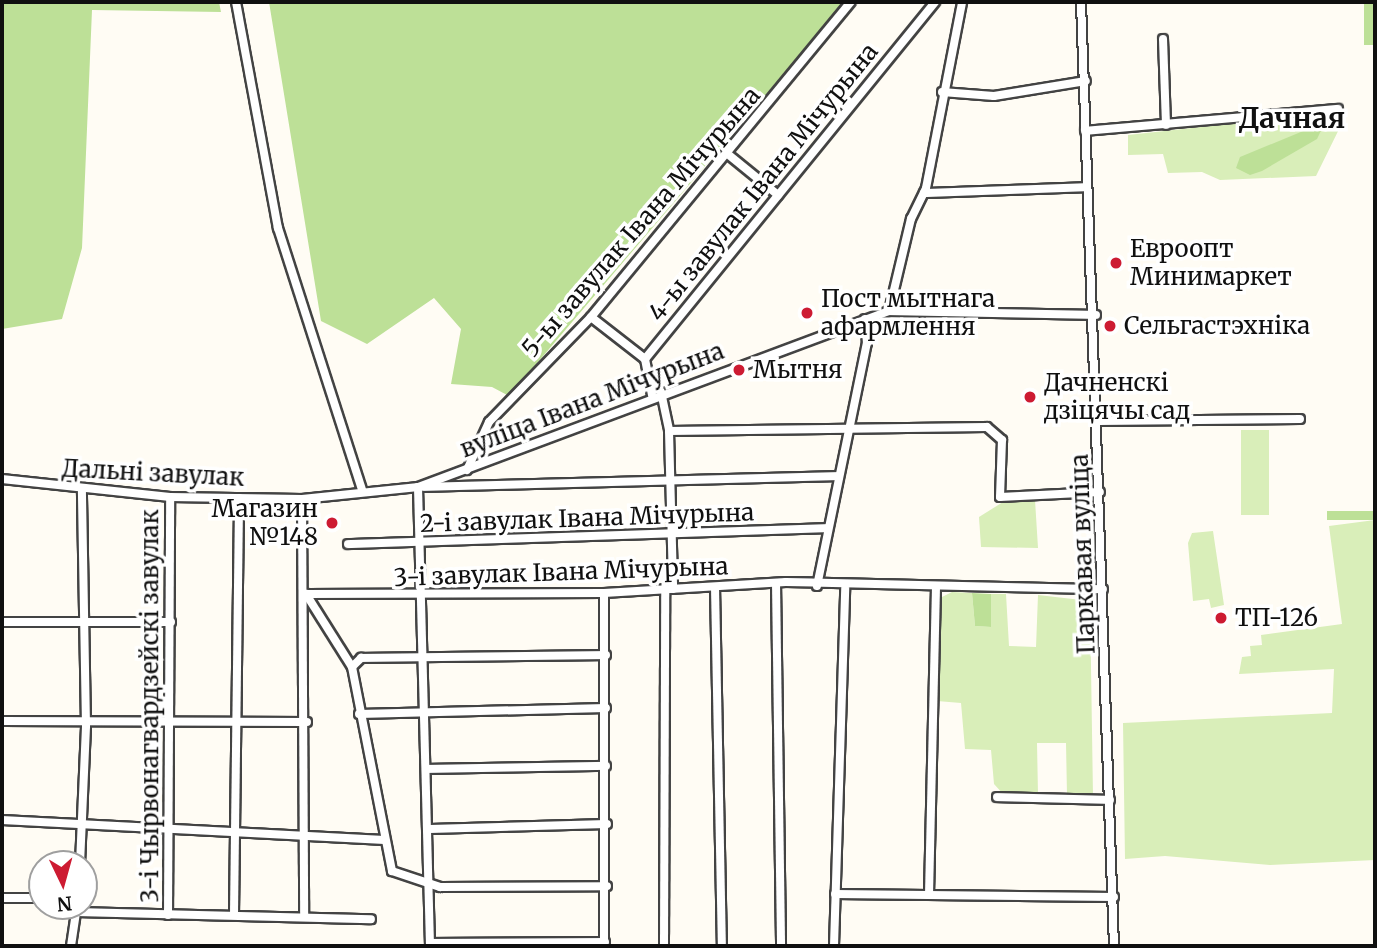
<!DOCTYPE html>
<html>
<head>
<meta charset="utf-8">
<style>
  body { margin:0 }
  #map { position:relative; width:1377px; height:948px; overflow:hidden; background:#fffcf4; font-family:Merriweather,serif }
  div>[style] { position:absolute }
  .green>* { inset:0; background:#d9eeb9; transform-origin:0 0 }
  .forest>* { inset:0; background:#bde097; transform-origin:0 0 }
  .roads { filter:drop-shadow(2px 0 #434343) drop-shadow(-2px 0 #434343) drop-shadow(0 2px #434343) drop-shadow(0 -2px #434343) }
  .minor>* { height:8px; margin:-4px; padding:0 4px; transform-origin:4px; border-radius:4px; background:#fff }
  .dots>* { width:19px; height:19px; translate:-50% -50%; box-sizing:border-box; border:4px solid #fff; border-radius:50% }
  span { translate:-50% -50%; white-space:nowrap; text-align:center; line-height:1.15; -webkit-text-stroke:7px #fff; paint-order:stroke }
  .street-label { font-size:24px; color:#101010 }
  .poi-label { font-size:24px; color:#101010 }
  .left { translate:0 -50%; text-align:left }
  .right { translate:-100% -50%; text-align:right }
  .quarter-label { font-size:28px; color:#101010; font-weight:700 }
  .frame { position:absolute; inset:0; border:4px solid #101010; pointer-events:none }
  .north { position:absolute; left:28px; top:850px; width:70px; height:70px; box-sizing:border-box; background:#fff; border:2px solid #9f9f9f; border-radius:50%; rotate:175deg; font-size:19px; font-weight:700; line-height:28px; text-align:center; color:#101010 }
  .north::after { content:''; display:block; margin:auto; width:24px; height:32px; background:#cd1b32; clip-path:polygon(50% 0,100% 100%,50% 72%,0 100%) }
</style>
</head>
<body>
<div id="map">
  <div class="green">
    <i style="clip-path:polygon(1339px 112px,1345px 117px,1316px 176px,1220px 180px,1202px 172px,1168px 173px,1163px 154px,1128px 155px,1128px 135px)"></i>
    <i style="left:1241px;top:430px;width:28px;height:85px"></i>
    <i style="clip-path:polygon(1035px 500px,1038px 548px,981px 547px,979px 517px,1003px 502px)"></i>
    <i style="clip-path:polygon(1375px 520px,1375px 860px,1270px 865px,1165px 856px,1125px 859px,1123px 723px,1332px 713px,1334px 669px,1239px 674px,1242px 657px,1251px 656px,1250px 646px,1262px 645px,1261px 635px,1342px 624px,1329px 526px)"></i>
    <i style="clip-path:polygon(1213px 531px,1224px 605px,1211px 608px,1209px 599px,1193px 601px,1188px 543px,1192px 533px)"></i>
    <i style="clip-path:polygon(952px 592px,972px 593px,975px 626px,991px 627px,991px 594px,1006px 594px,1009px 646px,1036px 647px,1038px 595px,1090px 601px,1093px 796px,1067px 795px,1066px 743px,1037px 743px,1038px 794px,1004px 795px,994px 784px,991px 750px,965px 749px,961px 703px,937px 701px,940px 598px)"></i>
  </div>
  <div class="forest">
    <i style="clip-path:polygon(2px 2px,219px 2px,221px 12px,92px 10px,82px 248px,62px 319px,2px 329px)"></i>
    <i style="clip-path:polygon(269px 2px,845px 2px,509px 396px,492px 387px,451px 384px,461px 329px,434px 298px,367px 344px,321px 321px)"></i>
    <i style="left:1364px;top:2px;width:11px;height:43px"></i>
    <i style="clip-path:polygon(1325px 122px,1317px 139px,1262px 171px,1250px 175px,1236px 168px,1240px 157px)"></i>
    <i style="left:1375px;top:511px;width:9px;height:48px;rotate:90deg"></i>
    <i style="clip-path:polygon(972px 593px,991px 594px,991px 627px,975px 626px)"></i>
  </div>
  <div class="roads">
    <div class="minor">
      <i style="left:236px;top:2px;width:230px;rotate:79.5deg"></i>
      <i style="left:278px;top:228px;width:277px;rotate:72.2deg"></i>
      <i style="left:1081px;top:2px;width:945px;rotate:88deg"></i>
      <i style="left:1163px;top:39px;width:86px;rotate:88deg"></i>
      <i style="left:942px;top:92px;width:52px;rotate:4.4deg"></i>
      <i style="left:994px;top:96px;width:93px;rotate:-9.3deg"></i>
      <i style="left:1085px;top:131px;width:254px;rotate:-5deg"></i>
      <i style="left:730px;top:156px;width:62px;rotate:39.1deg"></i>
      <i style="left:924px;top:193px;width:163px;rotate:-2.1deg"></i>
      <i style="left:889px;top:311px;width:95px;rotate:-76.6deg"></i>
      <i style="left:911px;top:219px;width:34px;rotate:-64deg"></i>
      <i style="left:926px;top:188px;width:189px;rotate:-79deg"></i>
      <i style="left:591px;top:317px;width:68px;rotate:37.9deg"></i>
      <i style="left:661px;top:392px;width:40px;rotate:78deg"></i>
      <i style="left:669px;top:431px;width:158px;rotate:88.5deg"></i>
      <i style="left:652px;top:395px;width:37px;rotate:-101deg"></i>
      <i style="left:645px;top:359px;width:460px;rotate:-50.9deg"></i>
      <i style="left:1098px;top:421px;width:202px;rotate:-0.6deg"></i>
      <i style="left:669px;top:431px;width:318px;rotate:-0.7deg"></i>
      <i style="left:987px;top:427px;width:20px;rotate:41deg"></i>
      <i style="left:1002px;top:440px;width:57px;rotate:92deg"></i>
      <i style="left:1000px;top:497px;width:100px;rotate:-2.9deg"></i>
      <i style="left:467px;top:470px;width:53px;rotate:-65.4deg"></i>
      <i style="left:489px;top:422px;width:146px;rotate:-45.8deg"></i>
      <i style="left:591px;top:317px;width:408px;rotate:-50.5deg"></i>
      <i style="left:2px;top:479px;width:169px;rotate:6.1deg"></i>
      <i style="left:170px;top:497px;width:132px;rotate:0.9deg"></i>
      <i style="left:302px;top:499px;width:117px;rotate:-5.9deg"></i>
      <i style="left:418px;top:487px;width:503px;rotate:-20.49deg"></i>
      <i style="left:889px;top:311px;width:207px;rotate:1.1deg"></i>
      <i style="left:418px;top:487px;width:459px;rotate:88.5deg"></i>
      <i style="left:424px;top:487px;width:413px;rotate:-1.5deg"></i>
      <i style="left:302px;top:499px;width:417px;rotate:89.7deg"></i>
      <i style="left:348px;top:544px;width:479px;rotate:-1.9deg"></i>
      <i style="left:776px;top:583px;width:363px;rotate:89.2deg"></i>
      <i style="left:817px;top:586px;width:248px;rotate:-78.4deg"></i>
      <i style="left:867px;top:343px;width:24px;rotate:-95deg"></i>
      <i style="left:715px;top:587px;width:359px;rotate:88.9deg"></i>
      <i style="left:604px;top:593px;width:353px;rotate:90deg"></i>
      <i style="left:306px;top:594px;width:298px;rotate:-0.2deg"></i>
      <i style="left:604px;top:593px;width:182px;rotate:-3.5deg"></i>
      <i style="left:786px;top:582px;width:317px;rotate:1.3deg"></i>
      <i style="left:306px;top:594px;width:86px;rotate:57.8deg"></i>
      <i style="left:352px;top:667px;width:208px;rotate:78.9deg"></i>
      <i style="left:392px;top:871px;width:51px;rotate:18.4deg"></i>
      <i style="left:440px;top:887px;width:167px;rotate:-0.3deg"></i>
      <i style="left:2px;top:622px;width:169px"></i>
      <i style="left:352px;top:667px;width:13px;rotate:-45deg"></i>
      <i style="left:361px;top:658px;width:245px;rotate:-0.7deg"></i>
      <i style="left:359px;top:714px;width:247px;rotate:-1.4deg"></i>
      <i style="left:2px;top:721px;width:305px;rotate:0.2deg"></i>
      <i style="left:428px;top:769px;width:178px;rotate:-1deg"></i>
      <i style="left:997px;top:797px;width:113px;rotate:1.5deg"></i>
      <i style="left:2px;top:820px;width:383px;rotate:3deg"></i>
      <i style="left:430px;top:829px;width:177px;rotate:-1.6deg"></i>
      <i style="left:80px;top:864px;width:138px;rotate:-87.5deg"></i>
      <i style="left:86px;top:726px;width:234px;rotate:-91deg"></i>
      <i style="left:835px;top:894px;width:279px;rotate:0.6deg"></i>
      <i style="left:929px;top:895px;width:309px;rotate:-88.7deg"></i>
      <i style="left:2px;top:898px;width:40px"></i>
      <i style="left:76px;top:912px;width:295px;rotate:1.4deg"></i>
      <i style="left:234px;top:914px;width:416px;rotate:-89.3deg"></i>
      <i style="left:168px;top:915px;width:418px;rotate:-89.7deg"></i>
      <i style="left:430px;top:943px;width:175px;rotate:-0.3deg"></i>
      <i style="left:71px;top:946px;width:40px;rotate:-81.5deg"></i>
      <i style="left:664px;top:946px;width:357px;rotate:-89.8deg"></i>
      <i style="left:834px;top:946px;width:358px;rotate:-88.2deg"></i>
    </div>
  </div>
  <div class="dots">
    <i style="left:1116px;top:263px;background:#cd1b32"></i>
    <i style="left:807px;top:313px;background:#cd1b32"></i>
    <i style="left:1110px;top:326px;background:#cd1b32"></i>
    <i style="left:739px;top:370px;background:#cd1b32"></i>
    <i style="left:1030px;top:397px;background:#cd1b32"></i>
    <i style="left:332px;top:523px;background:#cd1b32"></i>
    <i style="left:1221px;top:618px;background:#cd1b32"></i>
  </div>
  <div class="street-label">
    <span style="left:763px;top:182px;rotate:-51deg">4-ы завулак Івана Мічурына</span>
    <span style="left:641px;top:222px;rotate:-49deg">5-ы завулак Івана Мічурына</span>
    <span style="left:592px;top:400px;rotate:-21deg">вуліца Івана Мічурына</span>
    <span style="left:153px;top:473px;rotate:3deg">Дальні завулак</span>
    <span style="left:587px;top:518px;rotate:-2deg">2-і завулак Івана Мічурына</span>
    <span style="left:1083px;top:554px;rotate:-92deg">Паркавая вуліца</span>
    <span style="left:561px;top:572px;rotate:-2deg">3-і завулак Івана Мічурына</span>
    <span style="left:150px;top:706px;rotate:-90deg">3-і Чырвонагвардзейскі завулак</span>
  </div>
  <div class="poi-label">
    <span class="left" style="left:1130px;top:263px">Евроопт<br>Минимаркет</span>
    <span class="left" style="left:821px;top:313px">Пост мытнага<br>афармлення</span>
    <span class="left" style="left:1124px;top:326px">Сельгастэхніка</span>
    <span class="left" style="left:753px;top:370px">Мытня</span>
    <span class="left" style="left:1044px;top:397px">Дачненскі<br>дзіцячы сад</span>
    <span class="right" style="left:318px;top:523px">Магазин<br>№148</span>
    <span class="left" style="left:1235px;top:618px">ТП-126</span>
  </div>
  <div class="quarter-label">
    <span style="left:1292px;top:118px">Дачная</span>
  </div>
  <div class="frame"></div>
  <div class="north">N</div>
</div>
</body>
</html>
